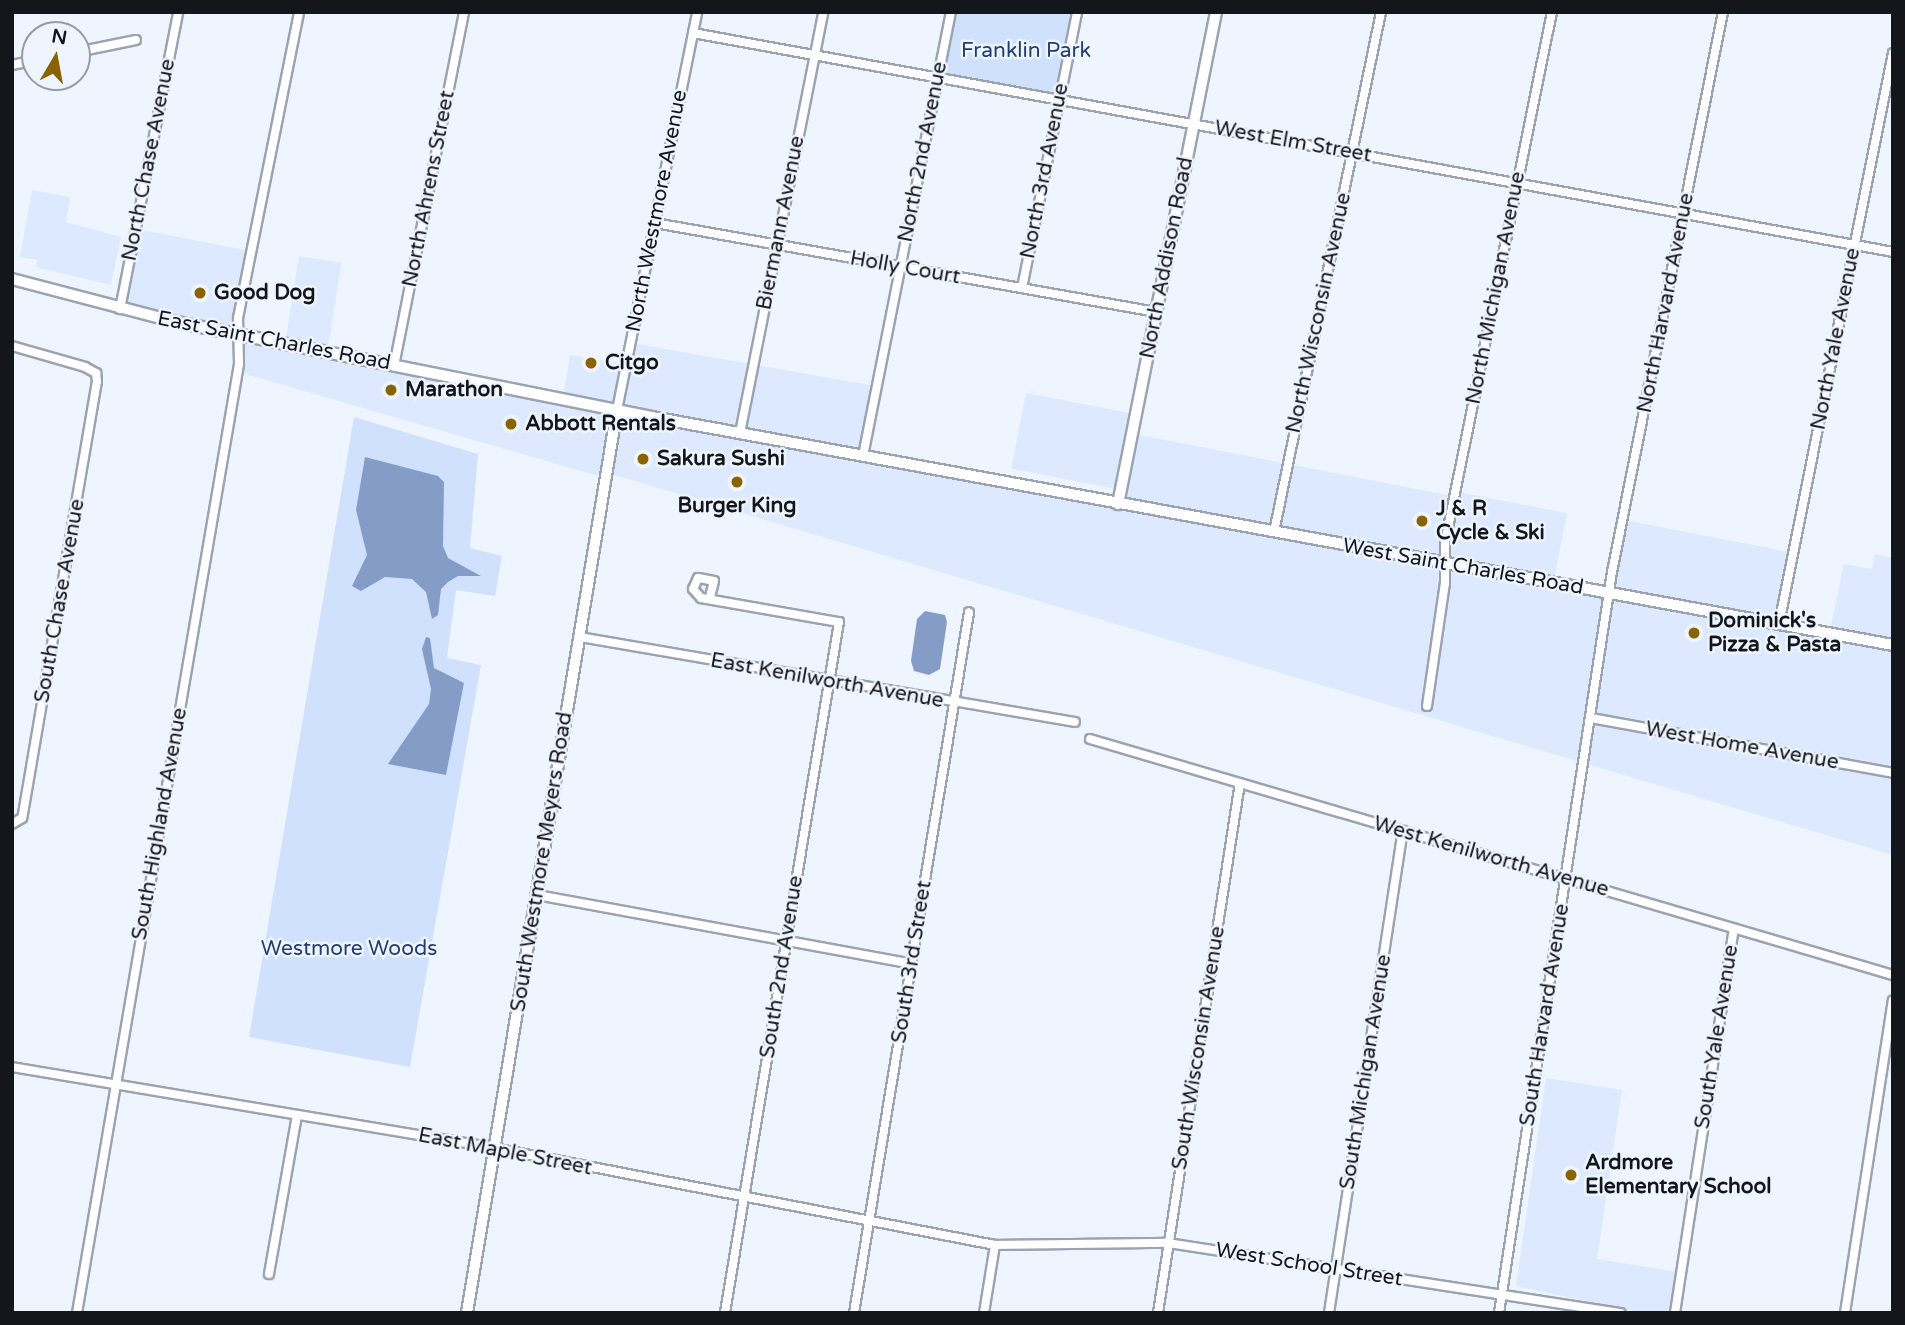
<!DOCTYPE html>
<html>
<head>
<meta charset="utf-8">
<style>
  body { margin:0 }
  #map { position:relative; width:1905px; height:1325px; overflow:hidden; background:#eff5fe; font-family:"Varela Round",sans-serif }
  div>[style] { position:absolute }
  .built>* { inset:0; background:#dce9fe; transform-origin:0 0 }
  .green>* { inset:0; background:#d0e1fe }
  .water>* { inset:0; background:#859dc6 }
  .roads { filter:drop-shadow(2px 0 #9ba3b2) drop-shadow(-2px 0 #9ba3b2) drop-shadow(0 2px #9ba3b2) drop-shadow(0 -2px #9ba3b2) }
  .street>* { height:8px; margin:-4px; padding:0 4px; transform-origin:4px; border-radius:4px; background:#fff }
  .secondary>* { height:10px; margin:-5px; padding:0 5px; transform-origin:5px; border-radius:5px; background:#fff }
  .dots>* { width:19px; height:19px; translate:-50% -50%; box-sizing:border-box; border:4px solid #eff5fe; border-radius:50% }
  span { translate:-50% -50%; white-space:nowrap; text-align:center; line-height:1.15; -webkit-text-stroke:5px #eff5fe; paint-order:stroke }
  .park-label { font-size:21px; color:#213d71 }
  .street-label { font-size:21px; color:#13161b }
  .poi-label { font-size:21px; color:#13161b; font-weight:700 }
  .left { translate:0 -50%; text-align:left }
  .frame { position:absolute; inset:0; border:14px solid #13161b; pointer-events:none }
  .north { position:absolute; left:21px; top:21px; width:70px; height:70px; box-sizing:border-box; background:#eff5fe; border:2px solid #979ca3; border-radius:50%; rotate:10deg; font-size:19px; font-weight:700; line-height:28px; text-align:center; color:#13161b }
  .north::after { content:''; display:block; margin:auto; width:24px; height:32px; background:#8a6301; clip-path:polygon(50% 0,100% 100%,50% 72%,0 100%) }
</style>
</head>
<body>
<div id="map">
  <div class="built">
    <i style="clip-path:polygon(32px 190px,70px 197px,66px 222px,121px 237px,111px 285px,36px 267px,37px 260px,20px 257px)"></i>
    <i style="left:137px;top:229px;width:114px;height:78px;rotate:11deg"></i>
    <i style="left:299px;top:256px;width:43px;height:87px;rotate:9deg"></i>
    <i style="clip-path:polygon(243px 340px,614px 412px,602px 477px,242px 373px)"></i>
    <i style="left:631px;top:343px;width:246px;height:67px;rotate:10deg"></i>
    <i style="left:570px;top:355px;width:56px;height:43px;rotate:9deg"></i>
    <i style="left:1026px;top:393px;width:108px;height:77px;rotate:11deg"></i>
    <i style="clip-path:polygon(621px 414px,1893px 649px,1893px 855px,611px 474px)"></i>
    <i style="left:1134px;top:434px;width:323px;height:68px;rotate:11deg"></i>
    <i style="left:1458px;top:492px;width:111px;height:70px;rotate:11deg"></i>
    <i style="left:1624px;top:520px;width:170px;height:72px;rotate:11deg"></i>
    <i style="clip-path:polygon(1875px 554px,1893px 558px,1893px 642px,1830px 630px,1844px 564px,1872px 569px)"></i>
    <i style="clip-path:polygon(1546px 1078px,1622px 1090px,1597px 1259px,1678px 1272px,1672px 1313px,1643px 1313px,1516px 1286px)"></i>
  </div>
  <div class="green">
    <i style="clip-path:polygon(954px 12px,1075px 12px,1058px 97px,941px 76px)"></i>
    <i style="clip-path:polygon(354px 417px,478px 454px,470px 548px,502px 556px,495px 596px,456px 590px,447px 658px,481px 665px,410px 1067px,249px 1037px)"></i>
  </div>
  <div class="water">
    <i style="clip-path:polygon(365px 457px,438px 476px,444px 482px,443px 546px,448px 558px,481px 576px,458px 576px,448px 582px,441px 589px,438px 615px,432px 619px,426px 592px,412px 579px,385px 577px,361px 591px,352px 586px,367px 555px,356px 510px)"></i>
    <i style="clip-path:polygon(925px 611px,945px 615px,947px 622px,940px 669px,929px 675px,914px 671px,911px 661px,917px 619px)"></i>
    <i style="clip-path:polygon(426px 637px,430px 638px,434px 668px,464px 683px,446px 775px,388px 764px,429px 704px,431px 689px,422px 649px)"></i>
  </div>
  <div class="roads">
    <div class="street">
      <i style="left:693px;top:33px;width:1220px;rotate:10.34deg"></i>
      <i style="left:77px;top:52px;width:60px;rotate:-11.5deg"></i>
      <i style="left:12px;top:65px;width:24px;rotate:-12deg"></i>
      <i style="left:655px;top:223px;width:509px;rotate:10.07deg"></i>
      <i style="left:1022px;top:288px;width:281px;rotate:-78.7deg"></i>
      <i style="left:120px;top:309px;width:303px;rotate:-78.9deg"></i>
      <i style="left:12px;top:346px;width:76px;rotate:16deg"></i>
      <i style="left:85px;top:367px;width:13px;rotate:29deg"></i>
      <i style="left:96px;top:373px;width:8px;rotate:83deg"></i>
      <i style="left:97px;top:381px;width:443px;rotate:99.7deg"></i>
      <i style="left:22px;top:818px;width:12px;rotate:149deg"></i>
      <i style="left:394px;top:366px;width:361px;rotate:-78.8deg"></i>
      <i style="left:617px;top:410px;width:406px;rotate:-78.6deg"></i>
      <i style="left:740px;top:433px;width:429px;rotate:-78.8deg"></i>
      <i style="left:863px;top:456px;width:453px;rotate:-78.8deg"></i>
      <i style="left:1274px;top:532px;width:531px;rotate:-78.37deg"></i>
      <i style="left:710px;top:597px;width:16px;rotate:-76deg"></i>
      <i style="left:714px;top:581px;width:16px;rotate:-169deg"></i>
      <i style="left:698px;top:578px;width:12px;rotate:114deg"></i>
      <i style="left:693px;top:589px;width:12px;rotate:48deg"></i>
      <i style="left:701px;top:598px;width:140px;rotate:9.9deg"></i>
      <i style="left:839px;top:622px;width:700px;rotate:99.37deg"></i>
      <i style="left:1779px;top:624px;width:582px;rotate:-78.71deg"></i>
      <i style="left:580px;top:637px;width:502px;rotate:9.74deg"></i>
      <i style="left:1427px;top:706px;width:124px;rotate:-81.7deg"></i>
      <i style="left:1445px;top:583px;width:40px;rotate:-90deg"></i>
      <i style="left:1445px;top:543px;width:542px;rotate:-78.61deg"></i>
      <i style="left:1591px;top:718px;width:307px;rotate:10.3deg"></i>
      <i style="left:1090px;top:739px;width:837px;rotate:16.38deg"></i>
      <i style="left:537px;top:895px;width:381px;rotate:10.4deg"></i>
      <i style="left:12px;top:1067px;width:489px;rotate:9.5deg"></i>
      <i style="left:494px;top:1148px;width:510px;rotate:10.96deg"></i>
      <i style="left:995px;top:1245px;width:173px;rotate:-0.7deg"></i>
      <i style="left:1168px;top:1243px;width:458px;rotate:8.8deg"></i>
      <i style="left:269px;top:1274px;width:161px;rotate:-80deg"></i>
      <i style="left:77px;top:1313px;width:963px;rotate:-80.31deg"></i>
      <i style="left:239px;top:364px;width:46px;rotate:-91.2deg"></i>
      <i style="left:238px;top:318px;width:312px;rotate:-78.7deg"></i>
      <i style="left:854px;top:1313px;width:710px;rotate:-80.68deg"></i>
      <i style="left:984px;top:1313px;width:69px;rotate:-80.8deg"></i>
      <i style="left:1158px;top:1313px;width:536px;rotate:-81.21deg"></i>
      <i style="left:1329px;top:1313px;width:488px;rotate:-81.3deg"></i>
      <i style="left:1499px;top:1313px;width:750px;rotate:-81.33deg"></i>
      <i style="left:1612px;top:572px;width:571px;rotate:-78.79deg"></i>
      <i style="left:1675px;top:1313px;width:389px;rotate:-81.3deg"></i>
      <i style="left:1845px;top:1313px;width:316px;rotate:-81.3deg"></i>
    </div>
    <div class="secondary">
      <i style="left:12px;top:279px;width:170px;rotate:14.7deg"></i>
      <i style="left:176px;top:322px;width:485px;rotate:11.3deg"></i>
      <i style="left:652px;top:417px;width:1262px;rotate:10.41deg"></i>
      <i style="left:1118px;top:504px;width:502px;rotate:-78.73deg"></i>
      <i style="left:467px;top:1313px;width:915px;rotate:-80.57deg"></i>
    </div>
  </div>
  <div class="dots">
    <i style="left:200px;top:293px;background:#8a6301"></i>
    <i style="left:591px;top:363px;background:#8a6301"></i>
    <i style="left:391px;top:390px;background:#8a6301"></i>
    <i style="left:511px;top:424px;background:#8a6301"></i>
    <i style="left:643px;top:459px;background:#8a6301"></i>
    <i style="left:737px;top:482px;background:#8a6301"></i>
    <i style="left:1422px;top:521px;background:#8a6301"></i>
    <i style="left:1694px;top:633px;background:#8a6301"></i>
    <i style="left:1571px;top:1175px;background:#8a6301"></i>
  </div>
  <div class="park-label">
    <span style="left:1026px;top:51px">Franklin Park</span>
    <span style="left:349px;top:949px">Westmore Woods</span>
  </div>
  <div class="street-label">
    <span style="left:1293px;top:142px;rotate:10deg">West Elm Street</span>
    <span style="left:923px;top:152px;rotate:-79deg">North 2nd Avenue</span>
    <span style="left:149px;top:160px;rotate:-79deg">North Chase Avenue</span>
    <span style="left:1045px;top:171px;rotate:-79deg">North 3rd Avenue</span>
    <span style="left:429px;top:189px;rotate:-79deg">North Ahrens Street</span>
    <span style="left:657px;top:211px;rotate:-79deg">North Westmore Avenue</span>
    <span style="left:781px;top:223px;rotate:-79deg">Biermann Avenue</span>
    <span style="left:1167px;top:258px;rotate:-79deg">North Addison Road</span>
    <span style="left:905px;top:268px;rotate:10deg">Holly Court</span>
    <span style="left:1496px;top:288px;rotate:-79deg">North Michigan Avenue</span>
    <span style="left:1666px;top:303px;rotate:-79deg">North Harvard Avenue</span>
    <span style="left:1319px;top:313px;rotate:-78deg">North Wisconsin Avenue</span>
    <span style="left:1836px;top:339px;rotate:-79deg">North Yale Avenue</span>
    <span style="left:274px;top:341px;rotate:11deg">East Saint Charles Road</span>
    <span style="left:1463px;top:567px;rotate:10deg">West Saint Charles Road</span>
    <span style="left:60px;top:601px;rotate:-80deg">South Chase Avenue</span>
    <span style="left:827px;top:681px;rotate:10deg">East Kenilworth Avenue</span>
    <span style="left:1742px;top:746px;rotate:10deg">West Home Avenue</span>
    <span style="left:160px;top:824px;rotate:-80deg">South Highland Avenue</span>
    <span style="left:1491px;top:857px;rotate:16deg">West Kenilworth Avenue</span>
    <span style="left:542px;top:862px;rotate:-81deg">South Westmore Meyers Road</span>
    <span style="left:912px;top:962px;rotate:-81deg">South 3rd Street</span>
    <span style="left:782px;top:967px;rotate:-81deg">South 2nd Avenue</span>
    <span style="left:1545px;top:1015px;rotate:-81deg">South Harvard Avenue</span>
    <span style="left:1717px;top:1037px;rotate:-81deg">South Yale Avenue</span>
    <span style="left:1199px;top:1048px;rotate:-81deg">South Wisconsin Avenue</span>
    <span style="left:1366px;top:1072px;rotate:-81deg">South Michigan Avenue</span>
    <span style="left:505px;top:1152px;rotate:11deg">East Maple Street</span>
    <span style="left:1309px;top:1265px;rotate:9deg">West School Street</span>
  </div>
  <div class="poi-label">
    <span class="left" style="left:214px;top:293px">Good Dog</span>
    <span class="left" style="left:605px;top:363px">Citgo</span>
    <span class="left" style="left:405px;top:390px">Marathon</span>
    <span class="left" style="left:525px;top:424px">Abbott Rentals</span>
    <span class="left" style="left:657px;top:459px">Sakura Sushi</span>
    <span style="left:737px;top:506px">Burger King</span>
    <span class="left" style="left:1436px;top:521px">J &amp; R<br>Cycle &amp; Ski</span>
    <span class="left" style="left:1708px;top:633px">Dominick's<br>Pizza &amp; Pasta</span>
    <span class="left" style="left:1585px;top:1175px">Ardmore<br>Elementary School</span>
  </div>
  <div class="frame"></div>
  <div class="north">N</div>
</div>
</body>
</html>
